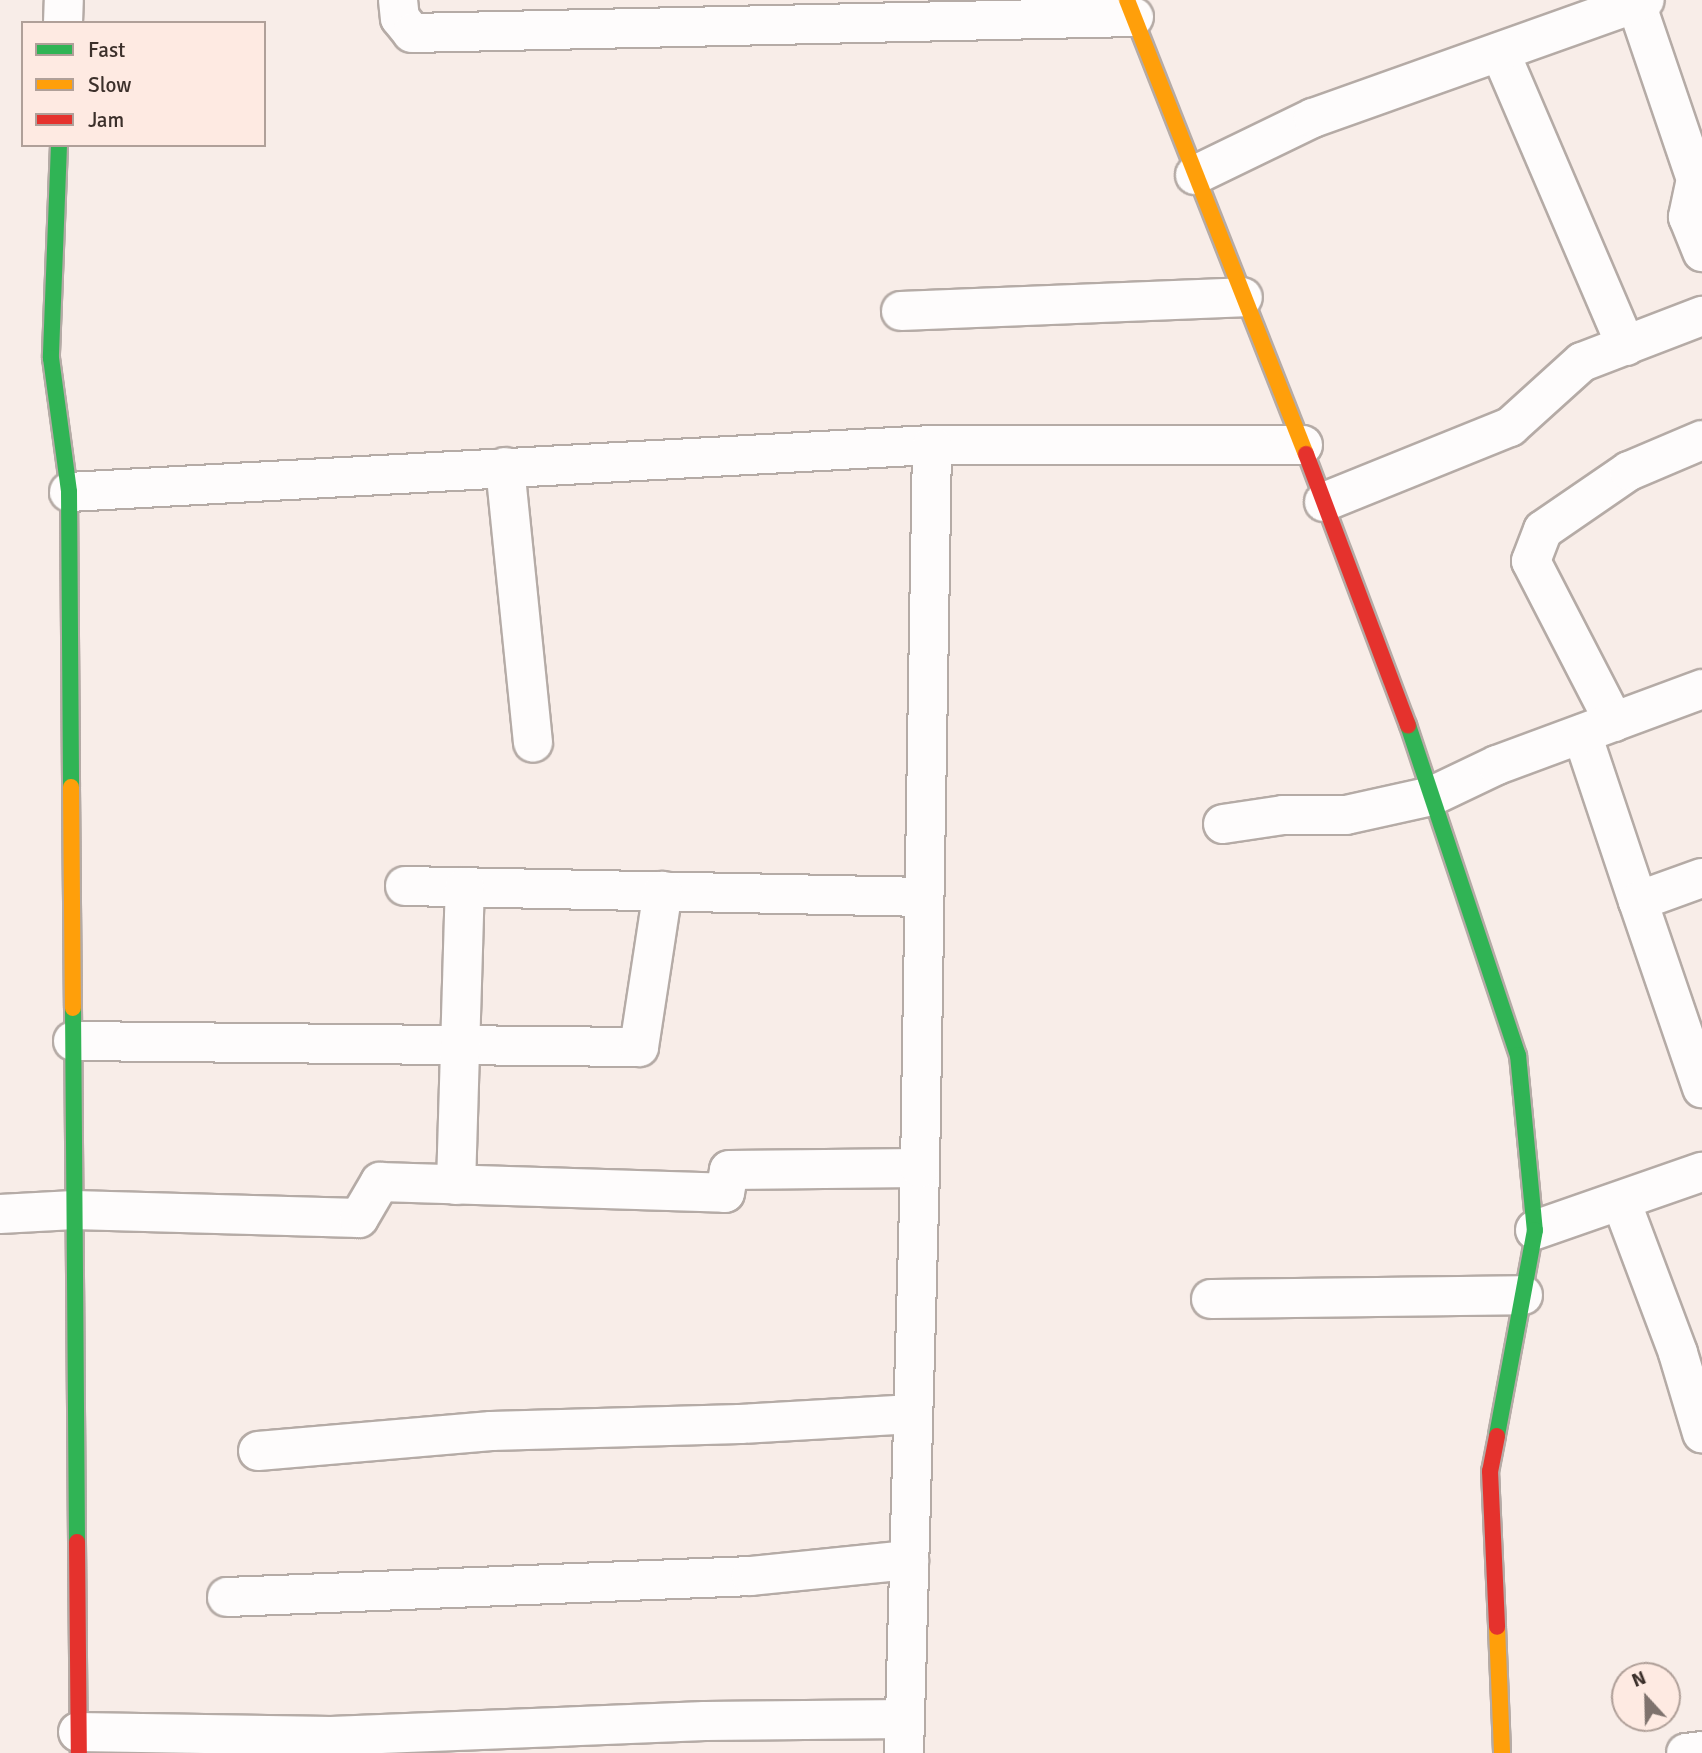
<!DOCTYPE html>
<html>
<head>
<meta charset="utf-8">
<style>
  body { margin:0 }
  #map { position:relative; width:1702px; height:1753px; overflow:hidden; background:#f8ede8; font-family:Signika,sans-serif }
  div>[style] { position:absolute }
  .roads { filter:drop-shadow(2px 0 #b5aba6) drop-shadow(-2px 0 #b5aba6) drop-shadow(0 2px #b5aba6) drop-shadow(0 -2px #b5aba6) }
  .street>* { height:38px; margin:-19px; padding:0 19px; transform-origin:19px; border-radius:19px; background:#fefcfc }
  .fast>* { height:16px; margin:-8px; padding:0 8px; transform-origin:8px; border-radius:8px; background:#30b455 }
  .slow>* { height:16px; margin:-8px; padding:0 8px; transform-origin:8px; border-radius:8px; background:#ff9f0a }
  .jam>* { height:16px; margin:-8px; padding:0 8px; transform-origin:8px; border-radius:8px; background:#e5322d }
  span { translate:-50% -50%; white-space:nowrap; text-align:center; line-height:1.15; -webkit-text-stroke:6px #feeae2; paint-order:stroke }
  .legend { position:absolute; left:21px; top:21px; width:245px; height:126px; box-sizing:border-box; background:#feeae2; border:2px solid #b0a099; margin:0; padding:9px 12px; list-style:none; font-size:21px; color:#3c302b }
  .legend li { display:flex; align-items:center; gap:14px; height:35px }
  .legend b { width:35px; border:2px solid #b0a099 }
  .north { position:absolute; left:1611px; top:1662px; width:70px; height:70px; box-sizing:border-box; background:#feeae2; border:2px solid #b0a099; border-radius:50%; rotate:338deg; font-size:19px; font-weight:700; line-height:28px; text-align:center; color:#3c302b }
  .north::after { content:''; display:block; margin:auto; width:24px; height:32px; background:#7e726d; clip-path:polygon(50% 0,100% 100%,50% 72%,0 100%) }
</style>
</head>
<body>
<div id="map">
  <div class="roads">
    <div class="street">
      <i style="left:398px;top:0;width:18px;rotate:84deg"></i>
      <i style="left:400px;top:18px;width:19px;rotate:51deg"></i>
      <i style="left:412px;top:33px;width:722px;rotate:-1.27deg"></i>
      <i style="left:1636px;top:3px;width:186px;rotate:71.2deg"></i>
      <i style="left:1696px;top:179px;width:39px;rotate:102deg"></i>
      <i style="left:1688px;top:217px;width:38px;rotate:68deg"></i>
      <i style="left:63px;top:23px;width:23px;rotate:-88deg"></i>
      <i style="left:1500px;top:52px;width:320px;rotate:66.8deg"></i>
      <i style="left:1195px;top:175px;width:131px;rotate:-25.8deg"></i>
      <i style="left:1313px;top:118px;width:352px;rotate:-19.6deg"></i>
      <i style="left:901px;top:311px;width:342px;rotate:-2.3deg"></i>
      <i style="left:505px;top:467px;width:277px;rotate:84.2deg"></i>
      <i style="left:69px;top:492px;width:864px;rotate:-3.12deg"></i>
      <i style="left:932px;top:445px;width:371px"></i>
      <i style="left:1324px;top:502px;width:201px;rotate:-22deg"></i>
      <i style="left:1510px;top:427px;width:97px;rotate:-42.1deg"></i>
      <i style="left:1582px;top:362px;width:129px;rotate:-21deg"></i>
      <i style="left:1614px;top:722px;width:181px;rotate:-117.3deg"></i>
      <i style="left:1531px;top:561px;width:33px;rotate:-69deg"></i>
      <i style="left:1543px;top:530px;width:104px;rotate:-34.5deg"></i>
      <i style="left:1629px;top:471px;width:79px;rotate:-23deg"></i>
      <i style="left:1582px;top:734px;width:176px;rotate:71.5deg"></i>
      <i style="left:1638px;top:901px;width:68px;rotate:-19.8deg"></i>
      <i style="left:1223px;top:824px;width:61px;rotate:-8.5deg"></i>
      <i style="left:1283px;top:815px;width:63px"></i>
      <i style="left:1346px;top:815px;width:88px;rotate:-12.5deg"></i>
      <i style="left:1432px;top:796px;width:72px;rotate:-25.5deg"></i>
      <i style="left:1497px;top:765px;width:219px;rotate:-20.3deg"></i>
      <i style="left:405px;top:886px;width:519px;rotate:1.21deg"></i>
      <i style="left:1638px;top:901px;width:198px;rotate:71.1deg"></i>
      <i style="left:73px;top:1041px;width:566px;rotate:0.61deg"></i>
      <i style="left:639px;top:1047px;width:158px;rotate:-81.3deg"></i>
      <i style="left:456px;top:1185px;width:298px;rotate:-88.3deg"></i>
      <i style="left:1621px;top:1201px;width:162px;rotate:69.4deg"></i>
      <i style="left:1678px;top:1353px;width:84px;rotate:73.3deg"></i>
      <i style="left:0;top:1214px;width:74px;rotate:-3.1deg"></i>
      <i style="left:74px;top:1210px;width:285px;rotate:1.6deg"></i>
      <i style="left:359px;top:1218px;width:42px;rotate:-59.7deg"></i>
      <i style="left:380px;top:1182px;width:345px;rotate:1.8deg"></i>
      <i style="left:725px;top:1193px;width:23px;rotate:-80deg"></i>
      <i style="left:729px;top:1170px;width:191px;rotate:-0.6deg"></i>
      <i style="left:1535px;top:1230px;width:177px;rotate:-19.2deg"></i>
      <i style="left:1211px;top:1299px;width:312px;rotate:-0.7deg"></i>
      <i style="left:258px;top:1451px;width:234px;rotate:-4.9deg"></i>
      <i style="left:491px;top:1431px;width:249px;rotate:-1.6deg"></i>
      <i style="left:740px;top:1424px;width:173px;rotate:-3.3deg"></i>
      <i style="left:227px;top:1597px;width:524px;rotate:-2.29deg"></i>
      <i style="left:751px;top:1576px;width:159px;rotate:-5.8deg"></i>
      <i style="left:78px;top:1732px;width:253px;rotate:0.9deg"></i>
      <i style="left:331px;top:1736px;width:374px;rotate:-2.3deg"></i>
      <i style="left:705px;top:1721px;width:200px;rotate:-0.6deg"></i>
      <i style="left:904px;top:1753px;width:585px;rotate:-88.43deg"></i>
      <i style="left:920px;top:1168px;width:723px;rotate:-89.05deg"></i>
      <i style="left:1686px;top:1753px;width:16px;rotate:-7deg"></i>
    </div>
    <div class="fast">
      <i style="left:59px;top:145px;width:213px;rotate:92.2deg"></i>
      <i style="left:51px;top:358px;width:135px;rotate:82.3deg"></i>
      <i style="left:69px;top:492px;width:295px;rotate:89.6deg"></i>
      <i style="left:1408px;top:725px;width:348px;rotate:71.6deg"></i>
      <i style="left:1518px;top:1055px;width:176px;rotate:84.5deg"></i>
      <i style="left:1535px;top:1230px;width:209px;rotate:100.5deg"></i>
      <i style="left:73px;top:1008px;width:534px;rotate:89.57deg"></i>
    </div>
    <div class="slow">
      <i style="left:1127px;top:0;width:488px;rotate:68.5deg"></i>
      <i style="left:71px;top:787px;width:221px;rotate:89.5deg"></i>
      <i style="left:1497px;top:1627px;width:126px;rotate:87.7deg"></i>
    </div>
    <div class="jam">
      <i style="left:1306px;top:454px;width:290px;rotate:69.4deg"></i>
      <i style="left:1497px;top:1436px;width:36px;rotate:101deg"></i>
      <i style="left:1490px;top:1471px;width:156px;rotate:87.4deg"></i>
      <i style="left:77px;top:1542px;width:211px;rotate:89.5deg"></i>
    </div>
  </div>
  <ul class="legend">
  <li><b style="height:9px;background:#30b455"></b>Fast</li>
  <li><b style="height:9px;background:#ff9f0a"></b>Slow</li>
  <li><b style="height:9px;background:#e5322d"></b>Jam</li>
  </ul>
  <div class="north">N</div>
</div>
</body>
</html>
